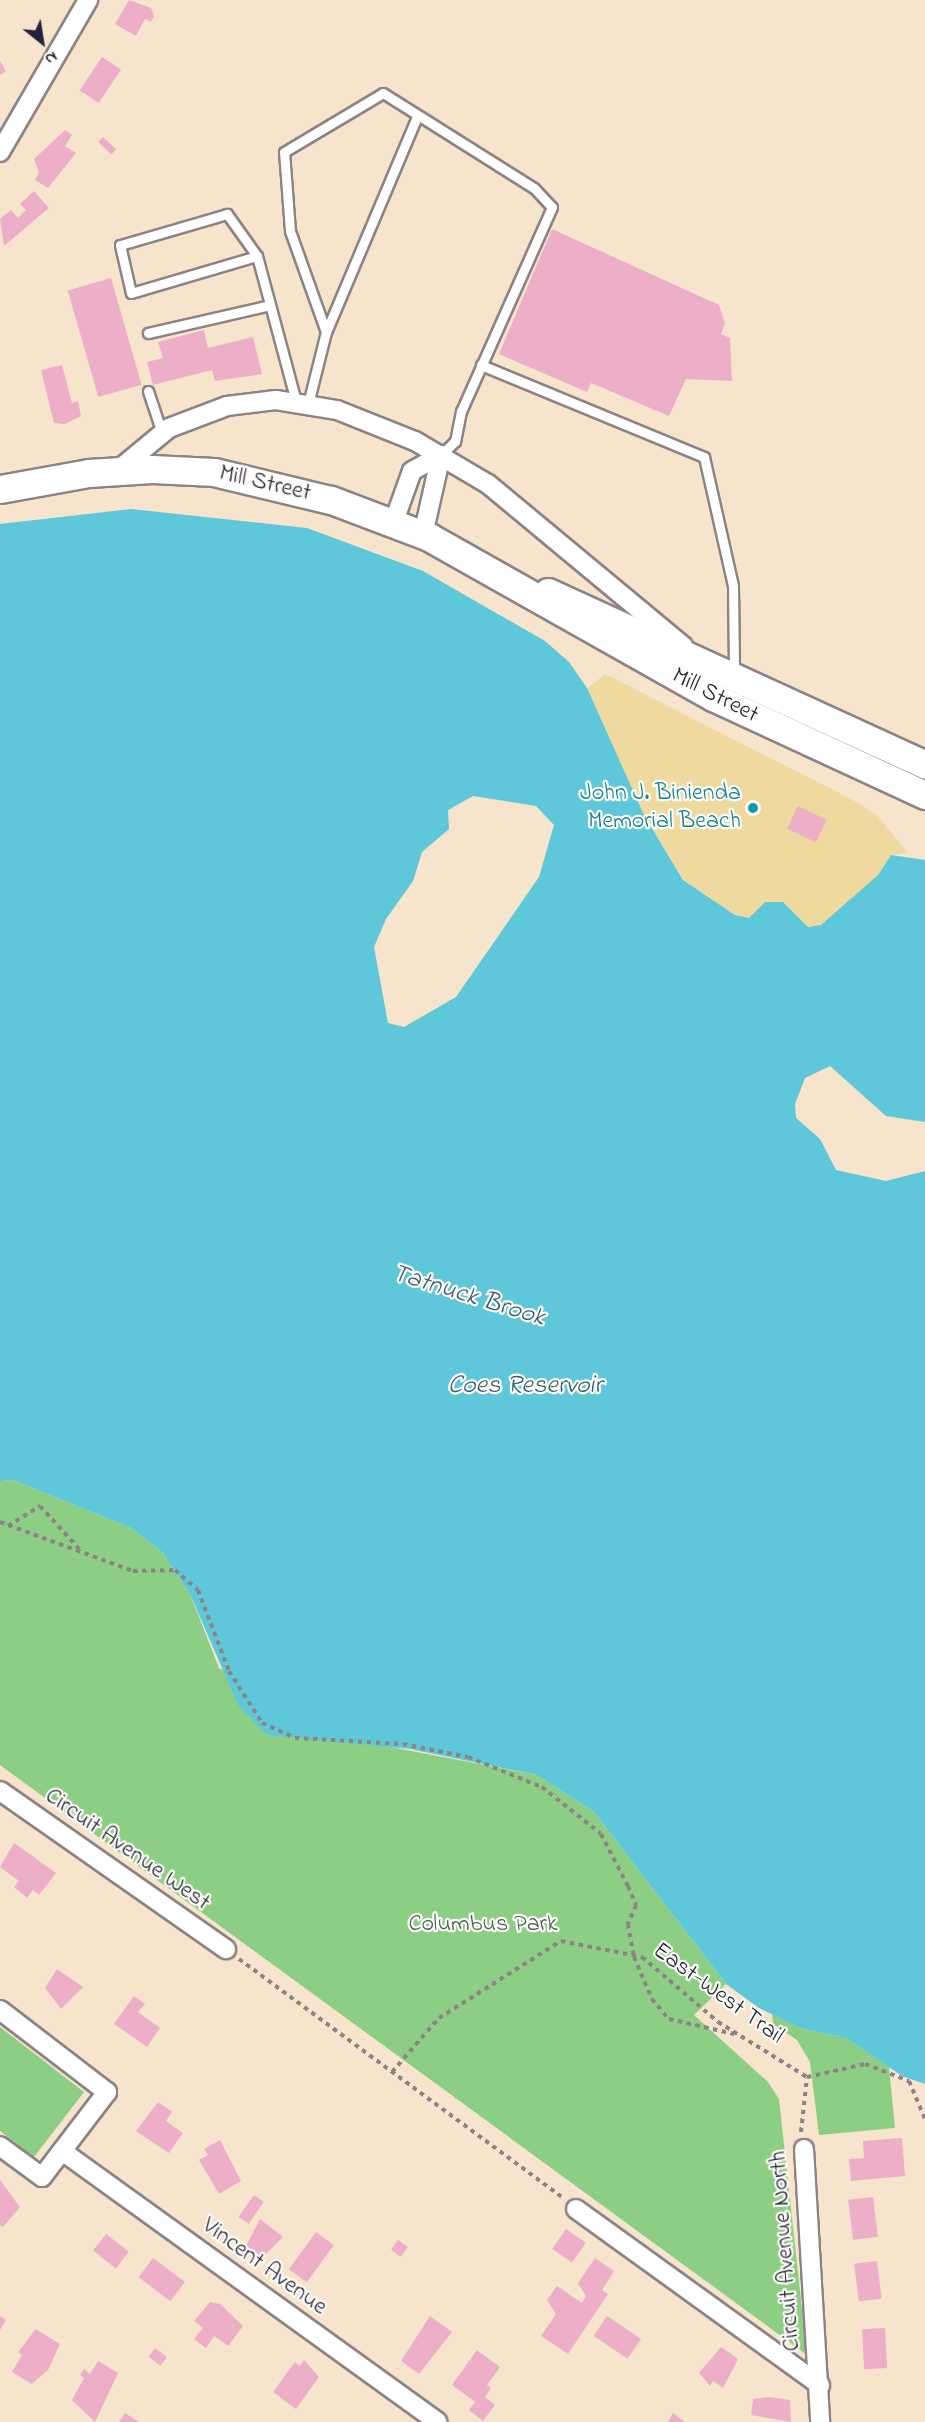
<!DOCTYPE html>
<html>
<head>
<meta charset="utf-8">
<style>
  body { margin:0 }
  #map { position:relative; width:925px; height:2422px; overflow:hidden; background:#f6e4cc; font-family:"Indie Flower",sans-serif }
  div>[style] { position:absolute }
  .green>* { inset:0; background:#8dce85 }
  .sand>* { inset:0; background:#eeda9e }
  .water>* { inset:0; background:#5ec7d9 }
  .building>* { inset:0; background:#ecafc7; transform-origin:0 0 }
  .path>* { height:4px; margin-top:-2px; transform-origin:0; background:repeating-linear-gradient(90deg,#8c8384 0 4.5px,transparent 0 9px) }
  .roads { filter:drop-shadow(2px 0 #8c8384) drop-shadow(-2px 0 #8c8384) drop-shadow(0 2px #8c8384) drop-shadow(0 -2px #8c8384) }
  .lane>* { height:9px; margin:-4.5px; padding:0 4.5px; transform-origin:4.5px; border-radius:4.5px; background:#fff }
  .street>* { height:18px; margin:-9px; padding:0 9px; transform-origin:9px; border-radius:9px; background:#fff }
  .secondary>* { height:27px; margin:-13.5px; padding:0 13.5px; transform-origin:13.5px; border-radius:13.5px; background:#fff }
  .dots>* { width:16px; height:16px; translate:-50% -50%; box-sizing:border-box; border:3px solid #fdfcf7; border-radius:50% }
  span { translate:-50% -50%; white-space:nowrap; text-align:center; line-height:1.15; -webkit-text-stroke:4.5px #fdfcf7; paint-order:stroke }
  .street-label { font-size:24px; color:#22223b }
  .culture-label { font-size:24px; color:#0d838f }
  .right { translate:-100% -50%; text-align:right }
  .park-label { font-size:24px; color:#475e55 }
  .water-label { font-size:26px; color:#375c72; font-style:italic }
  .north { position:absolute; left:12px; top:12px; width:60px; height:60px; -webkit-text-stroke:4px #fdfcf7; paint-order:stroke; rotate:150deg; font-size:16px; font-weight:700; line-height:24px; text-align:center; color:#22223b }
  .north::after { content:''; display:block; margin:auto; width:21px; height:27px; background:#22223b; clip-path:polygon(50% 0,100% 100%,50% 72%,0 100%) }
</style>
</head>
<body>
<div id="map">
  <div class="green">
    <i style="clip-path:polygon(13px 1480px,131px 1528px,162px 1552px,190px 1594px,219px 1668px,375px 1744px,537px 1775px,594px 1812px,726px 1984px,694px 2015px,768px 2082px,779px 2099px,807px 2355px,0 1765px,0 1481px)"></i>
    <i style="clip-path:polygon(772px 2014px,800px 2028px,846px 2038px,889px 2067px,895px 2128px,819px 2135px,810px 2062px,797px 2040px,773px 2024px)"></i>
    <i style="clip-path:polygon(0 2027px,84px 2092px,34px 2157px,0 2131px)"></i>
  </div>
  <div class="sand">
    <i style="clip-path:polygon(605px 674px,853px 800px,877px 815px,908px 853px,891px 855px,878px 875px,822px 925px,808px 927px,783px 902px,765px 902px,749px 918px,735px 915px,684px 880px,644px 815px,587px 689px)"></i>
  </div>
  <div class="water">
    <i style="clip-path:polygon(evenodd,131px 509px,307px 528px,423px 571px,545px 641px,569px 662px,587px 688px,644px 815px,683px 880px,735px 915px,749px 918px,765px 902px,783px 902px,808px 927px,821px 925px,878px 875px,891px 855px,925px 860px,925px 1122px,886px 1116px,830px 1066px,805px 1078px,795px 1104px,796px 1118px,820px 1139px,836px 1170px,886px 1181px,925px 1171px,925px 2084px,902px 2076px,846px 2038px,800px 2028px,759px 2008px,726px 1984px,594px 1812px,537px 1775px,410px 1749px,267px 1735px,238px 1705px,190px 1594px,162px 1552px,131px 1528px,13px 1480px,0 1481px,0 524px,131px 509px,473px 796px,536px 806px,554px 825px,539px 877px,456px 997px,404px 1027px,388px 1023px,374px 947px,386px 919px,413px 881px,422px 852px,449px 829px,448px 810px,473px 796px)"></i>
  </div>
  <div class="building">
    <i style="clip-path:polygon(129px 0,151px 8px,154px 16px,151px 22px,145px 19px,136px 36px,115px 24px)"></i>
    <i style="left:102px;top:57px;width:23px;height:40px;rotate:34deg"></i>
    <i style="clip-path:polygon(0 61px,6px 71px,0 75px)"></i>
    <i style="clip-path:polygon(65px 130px,72px 135px,65px 146px,76px 153px,48px 188px,35px 180px,39px 173px,34px 159px)"></i>
    <i style="left:103px;top:137px;width:18px;height:7px;rotate:43deg"></i>
    <i style="clip-path:polygon(34px 191px,49px 208px,4px 246px,0 219px,11px 210px,18px 218px,26px 210px,20px 204px)"></i>
    <i style="clip-path:polygon(552px 229px,719px 305px,725px 323px,721px 334px,730px 338px,732px 381px,686px 379px,669px 416px,591px 383px,587px 392px,499px 354px)"></i>
    <i style="left:111px;top:278px;width:111px;height:45px;rotate:74deg"></i>
    <i style="clip-path:polygon(204px 330px,208px 348px,253px 337px,262px 374px,215px 381px,212px 370px,153px 385px,147px 362px,163px 358px,158px 342px)"></i>
    <i style="clip-path:polygon(62px 365px,72px 403px,78px 401px,81px 416px,65px 424px,54px 423px,41px 370px)"></i>
    <i style="left:798px;top:806px;width:32px;height:25px;rotate:26deg"></i>
    <i style="clip-path:polygon(14px 1843px,56px 1873px,39px 1895px,33px 1890px,27px 1898px,14px 1887px,19px 1881px,0 1867px)"></i>
    <i style="clip-path:polygon(57px 1969px,83px 1987px,61px 2009px,45px 1988px)"></i>
    <i style="clip-path:polygon(134px 1996px,145px 2004px,138px 2012px,160px 2028px,147px 2047px,114px 2024px)"></i>
    <i style="clip-path:polygon(158px 2102px,172px 2112px,166px 2121px,183px 2133px,169px 2153px,136px 2131px)"></i>
    <i style="clip-path:polygon(902px 2138px,905px 2176px,851px 2181px,849px 2159px,864px 2158px,863px 2141px)"></i>
    <i style="clip-path:polygon(220px 2140px,241px 2181px,219px 2194px,199px 2160px,208px 2155px,204px 2149px)"></i>
    <i style="clip-path:polygon(0 2180px,20px 2207px,3px 2227px,0 2225px)"></i>
    <i style="left:254px;top:2195px;width:12px;height:27px;rotate:35deg"></i>
    <i style="left:873px;top:2197px;width:40px;height:25px;rotate:83deg"></i>
    <i style="clip-path:polygon(260px 2219px,283px 2237px,262px 2258px,246px 2246px)"></i>
    <i style="left:566px;top:2229px;width:24px;height:24px;rotate:35deg"></i>
    <i style="left:316px;top:2232px;width:22px;height:46px;rotate:36deg"></i>
    <i style="left:106px;top:2234px;width:29px;height:21px;rotate:38deg"></i>
    <i style="left:398px;top:2240px;width:12px;height:12px;rotate:35deg"></i>
    <i style="left:153px;top:2258px;width:40px;height:24px;rotate:37deg"></i>
    <i style="clip-path:polygon(595px 2258px,614px 2271px,602px 2290px,608px 2294px,568px 2354px,541px 2336px,556px 2314px,547px 2300px,557px 2286px,582px 2303px,586px 2296px,578px 2283px)"></i>
    <i style="left:877px;top:2261px;width:38px;height:23px;rotate:83deg"></i>
    <i style="clip-path:polygon(210px 2302px,220px 2304px,243px 2326px,228px 2346px,214px 2336px,206px 2348px,194px 2339px,203px 2328px,194px 2321px)"></i>
    <i style="clip-path:polygon(0 2316px,6px 2320px,0 2330px)"></i>
    <i style="clip-path:polygon(430px 2316px,452px 2332px,419px 2374px,401px 2361px)"></i>
    <i style="left:607px;top:2316px;width:41px;height:24px;rotate:34deg"></i>
    <i style="left:885px;top:2328px;width:40px;height:23px;rotate:87deg"></i>
    <i style="clip-path:polygon(36px 2329px,60px 2344px,48px 2370px,32px 2384px,12px 2372px,22px 2355px,18px 2352px)"></i>
    <i style="clip-path:polygon(721px 2347px,738px 2359px,723px 2388px,713px 2381px,710px 2386px,699px 2373px)"></i>
    <i style="left:155px;top:2348px;width:15px;height:11px;rotate:37deg"></i>
    <i style="clip-path:polygon(477px 2350px,500px 2367px,487px 2385px,491px 2388px,485px 2397px,495px 2405px,483px 2421px,469px 2410px,475px 2402px,452px 2385px)"></i>
    <i style="clip-path:polygon(304px 2360px,319px 2377px,296px 2409px,273px 2392px,295px 2362px,300px 2366px)"></i>
    <i style="clip-path:polygon(98px 2361px,118px 2373px,95px 2422px,72px 2400px,84px 2378px,80px 2375px,84px 2369px,90px 2374px)"></i>
    <i style="clip-path:polygon(769px 2397px,790px 2400px,791px 2422px,751px 2415px,753px 2399px)"></i>
    <i style="clip-path:polygon(125px 2413px,139px 2422px,119px 2422px)"></i>
    <i style="clip-path:polygon(673px 2413px,685px 2422px,668px 2422px)"></i>
  </div>
  <div class="path">
    <i style="left:0;top:1522px;width:142px;rotate:20.2deg"></i>
    <i style="left:133px;top:1571px;width:42px;rotate:-1.4deg"></i>
    <i style="left:175px;top:1570px;width:30px;rotate:41deg"></i>
    <i style="left:198px;top:1590px;width:87px;rotate:69.1deg"></i>
    <i style="left:229px;top:1671px;width:62px;rotate:57.6deg"></i>
    <i style="left:262px;top:1723px;width:36px;rotate:24deg"></i>
    <i style="left:295px;top:1738px;width:108px;rotate:3.2deg"></i>
    <i style="left:403px;top:1744px;width:66px;rotate:11.3deg"></i>
    <i style="left:468px;top:1757px;width:80px;rotate:22.1deg"></i>
    <i style="left:542px;top:1787px;width:75px;rotate:38.5deg"></i>
    <i style="left:601px;top:1834px;width:59px;rotate:62.6deg"></i>
    <i style="left:628px;top:1886px;width:21px;rotate:67deg"></i>
    <i style="left:636px;top:1905px;width:21px;rotate:113deg"></i>
    <i style="left:628px;top:1924px;width:34px;rotate:80deg"></i>
    <i style="left:634px;top:1957px;width:46px;rotate:66.8deg"></i>
    <i style="left:652px;top:1999px;width:26px;rotate:50deg"></i>
    <i style="left:669px;top:2019px;width:67px;rotate:13deg"></i>
    <i style="left:8px;top:1526px;width:38px;rotate:-32deg"></i>
    <i style="left:40px;top:1506px;width:62px;rotate:47.6deg"></i>
    <i style="left:239px;top:1959px;width:404px;rotate:36.4deg"></i>
    <i style="left:392px;top:2072px;width:72px;rotate:-49deg"></i>
    <i style="left:439px;top:2018px;width:144px;rotate:-32.3deg"></i>
    <i style="left:561px;top:1941px;width:83px;rotate:11.2deg"></i>
    <i style="left:642px;top:1957px;width:100px;rotate:40.5deg"></i>
    <i style="left:718px;top:2022px;width:105px;rotate:31.7deg"></i>
    <i style="left:807px;top:2077px;width:59px;rotate:-12.6deg"></i>
    <i style="left:865px;top:2064px;width:47px;rotate:21.1deg"></i>
    <i style="left:909px;top:2081px;width:41px;rotate:67.2deg"></i>
    <i style="left:801px;top:2132px;width:55px;rotate:-83.8deg"></i>
  </div>
  <div class="roads">
    <div class="lane">
      <i style="left:257px;top:256px;width:52px;rotate:-125.5deg"></i>
      <i style="left:227px;top:214px;width:111px;rotate:163.8deg"></i>
      <i style="left:120px;top:245px;width:49px;rotate:77.1deg"></i>
      <i style="left:131px;top:293px;width:131px;rotate:-16.4deg"></i>
      <i style="left:257px;top:256px;width:151px;rotate:75deg"></i>
      <i style="left:326px;top:332px;width:233px;rotate:-67.1deg"></i>
      <i style="left:148px;top:333px;width:125px;rotate:-12.9deg"></i>
      <i style="left:481px;top:365px;width:241px;rotate:22.4deg"></i>
      <i style="left:704px;top:457px;width:132px;rotate:77.3deg"></i>
      <i style="left:733px;top:586px;width:88px;rotate:89.3deg"></i>
      <i style="left:148px;top:391px;width:44px;rotate:71.6deg"></i>
      <i style="left:308px;top:404px;width:74px;rotate:-76deg"></i>
      <i style="left:326px;top:332px;width:107px;rotate:-109.6deg"></i>
      <i style="left:290px;top:231px;width:79px;rotate:-94.3deg"></i>
      <i style="left:284px;top:152px;width:115px;rotate:-30.8deg"></i>
      <i style="left:383px;top:93px;width:178px;rotate:32.2deg"></i>
      <i style="left:534px;top:188px;width:26px;rotate:47deg"></i>
      <i style="left:552px;top:207px;width:223px;rotate:114deg"></i>
      <i style="left:461px;top:411px;width:31px;rotate:101deg"></i>
      <i style="left:455px;top:441px;width:20px;rotate:135deg"></i>
    </div>
    <div class="street">
      <i style="left:0;top:152px;width:176px;rotate:-59.9deg"></i>
      <i style="left:117px;top:471px;width:67px;rotate:-39.6deg"></i>
      <i style="left:169px;top:428px;width:62px;rotate:-20.8deg"></i>
      <i style="left:227px;top:406px;width:49px;rotate:-7deg"></i>
      <i style="left:276px;top:400px;width:62px;rotate:9.3deg"></i>
      <i style="left:337px;top:410px;width:84px;rotate:21.7deg"></i>
      <i style="left:415px;top:441px;width:85px;rotate:30.5deg"></i>
      <i style="left:488px;top:484px;width:254px;rotate:39.7deg"></i>
      <i style="left:393px;top:524px;width:56px;rotate:-70.3deg"></i>
      <i style="left:412px;top:471px;width:33px;rotate:-29deg"></i>
      <i style="left:441px;top:455px;width:82px;rotate:102.7deg"></i>
      <i style="left:0;top:1791px;width:276px;rotate:35deg"></i>
      <i style="left:0;top:2010px;width:135px;rotate:37.5deg"></i>
      <i style="left:107px;top:2092px;width:107px;rotate:127.4deg"></i>
      <i style="left:42px;top:2177px;width:52px;rotate:-143.6deg"></i>
      <i style="left:804px;top:2149px;width:273px;rotate:86.6deg"></i>
      <i style="left:62px;top:2151px;width:463px;rotate:35.8deg"></i>
      <i style="left:576px;top:2209px;width:301px;rotate:35.8deg"></i>
    </div>
    <div class="secondary">
      <i style="left:0;top:489px;width:90px;rotate:-10.2deg"></i>
      <i style="left:89px;top:473px;width:63px;rotate:-3.6deg"></i>
      <i style="left:152px;top:469px;width:62px;rotate:2.8deg"></i>
      <i style="left:214px;top:472px;width:120px;rotate:13.5deg"></i>
      <i style="left:331px;top:500px;width:105px;rotate:20.7deg"></i>
      <i style="left:429px;top:537px;width:326px;rotate:29.4deg"></i>
      <i style="left:713px;top:697px;width:234px;rotate:24.8deg"></i>
      <i style="left:548px;top:592px;width:415px;rotate:24.6deg"></i>
    </div>
  </div>
  <div class="dots">
    <i style="left:753px;top:808px;background:#0f9aa8"></i>
  </div>
  <div class="street-label">
    <span style="left:265px;top:484px;rotate:13deg">Mill Street</span>
    <span style="left:715px;top:696px;rotate:27deg">Mill Street</span>
    <span style="left:127px;top:1850px;rotate:35deg">Circuit Avenue West</span>
    <span style="left:718px;top:1994px;rotate:36deg">East-West Trail</span>
    <span style="left:786px;top:2251px;rotate:-94deg">Circuit Avenue North</span>
    <span style="left:264px;top:2267px;rotate:36deg">Vincent Avenue</span>
  </div>
  <div class="culture-label">
    <span class="right" style="left:741px;top:808px">John J. Binienda<br>Memorial Beach</span>
  </div>
  <div class="park-label">
    <span style="left:483px;top:1925px">Columbus Park</span>
  </div>
  <div class="water-label">
    <span style="left:468px;top:1297px;rotate:17deg">Tatnuck Brook</span>
    <span style="left:525px;top:1387px">Coes Reservoir</span>
  </div>
  <div class="north">N</div>
</div>
</body>
</html>
